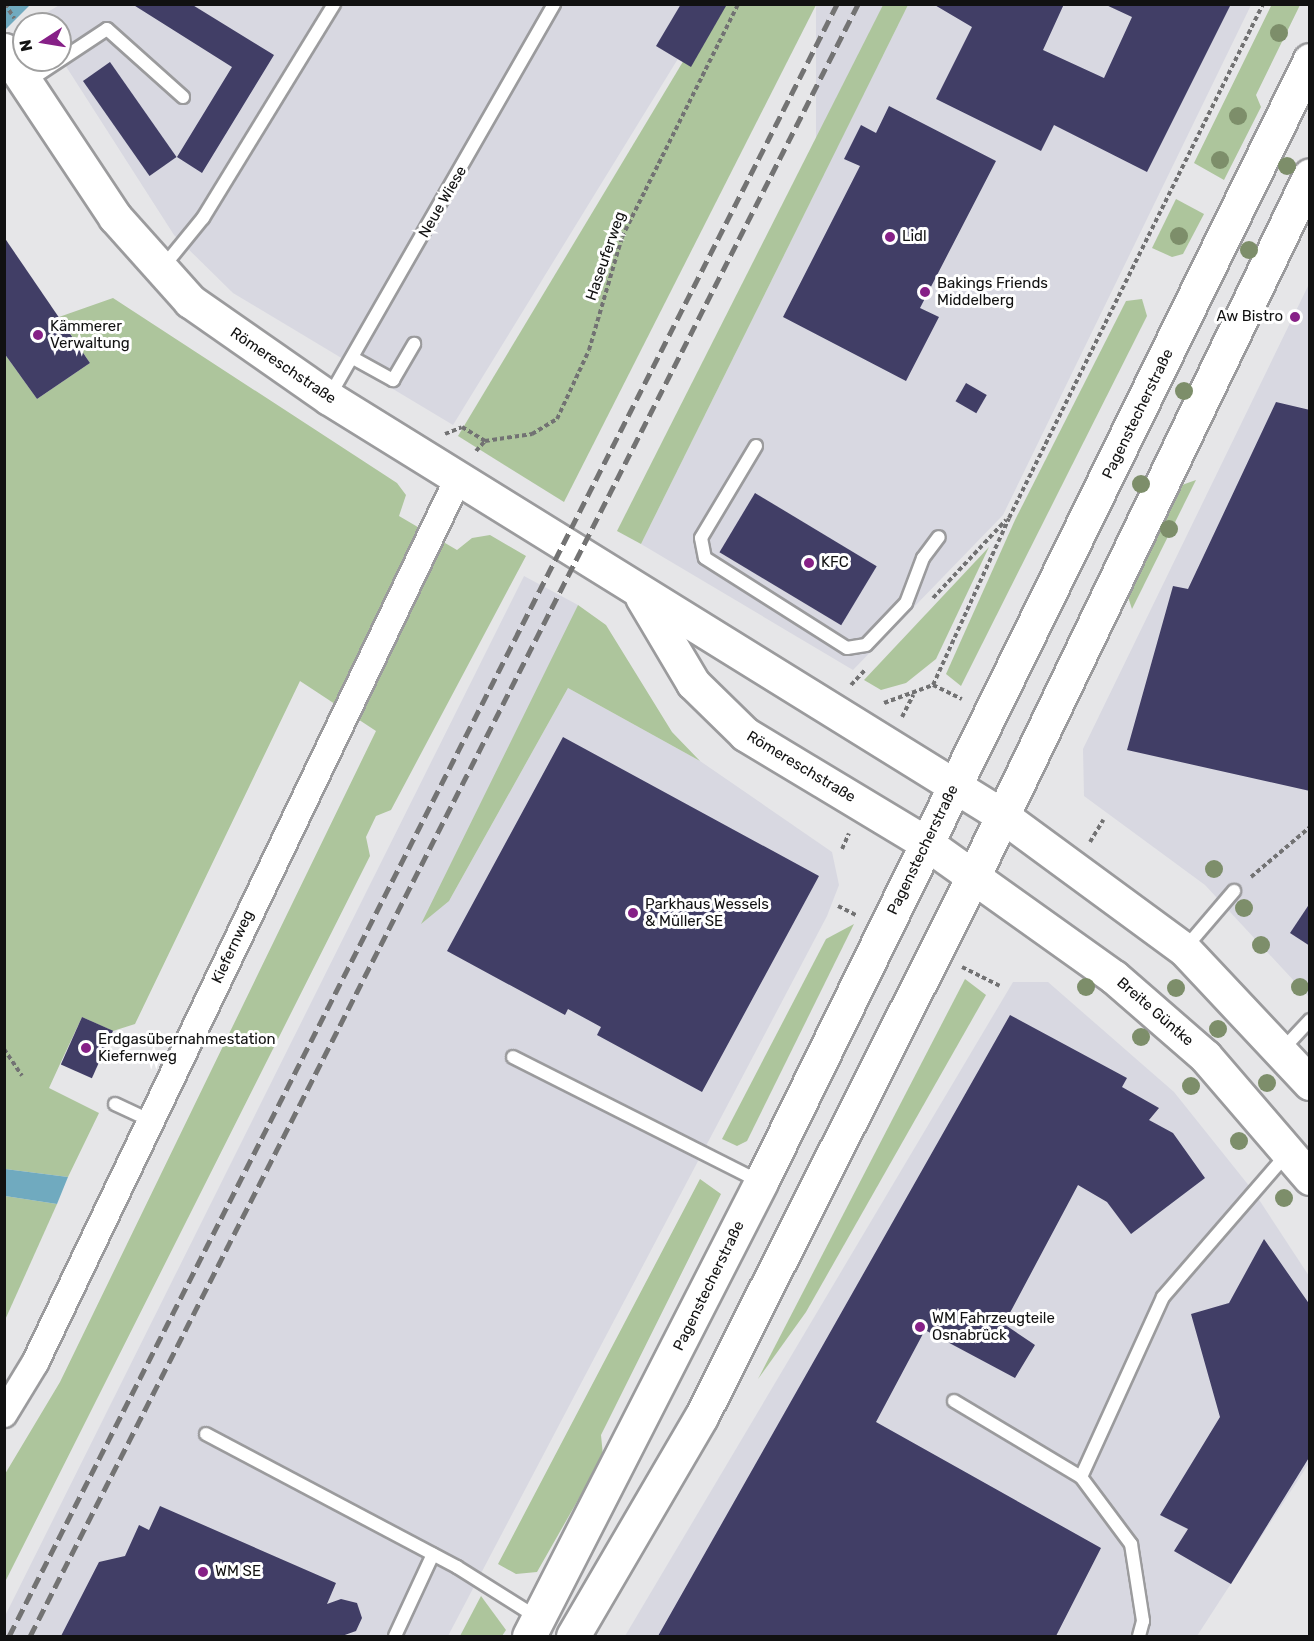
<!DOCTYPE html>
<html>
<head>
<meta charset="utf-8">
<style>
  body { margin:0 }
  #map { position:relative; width:1314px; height:1641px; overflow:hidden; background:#e6e6e8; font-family:Rubik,sans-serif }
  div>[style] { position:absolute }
  .built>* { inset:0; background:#d8d8e1; transform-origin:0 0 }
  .green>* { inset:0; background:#adc59c }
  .water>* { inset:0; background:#70aabf }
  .building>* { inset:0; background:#413e66; transform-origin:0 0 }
  .path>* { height:4px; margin-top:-2px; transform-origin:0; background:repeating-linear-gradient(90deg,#727273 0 4.5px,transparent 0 7.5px) }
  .roads { filter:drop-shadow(2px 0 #9b9b9d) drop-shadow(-2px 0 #9b9b9d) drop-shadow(0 2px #9b9b9d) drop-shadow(0 -2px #9b9b9d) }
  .lane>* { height:12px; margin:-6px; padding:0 6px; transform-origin:6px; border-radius:6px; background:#fff }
  .street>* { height:26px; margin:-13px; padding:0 13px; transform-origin:13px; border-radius:13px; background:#fff }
  .secondary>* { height:33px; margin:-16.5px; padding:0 16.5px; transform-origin:16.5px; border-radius:16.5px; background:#fff }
  .rail>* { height:4.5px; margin-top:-2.25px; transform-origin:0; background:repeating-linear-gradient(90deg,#737373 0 12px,transparent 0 18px) }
  .trees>* { width:18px; height:18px; margin:-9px; border-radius:50%; background:#7d8e6a }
  .dots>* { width:16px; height:16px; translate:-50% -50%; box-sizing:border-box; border:3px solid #fff; border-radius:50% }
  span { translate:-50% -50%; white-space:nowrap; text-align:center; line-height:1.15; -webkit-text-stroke:6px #fff; paint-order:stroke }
  .street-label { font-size:15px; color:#111 }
  .poi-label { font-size:15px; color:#111 }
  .left { translate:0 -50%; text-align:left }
  .right { translate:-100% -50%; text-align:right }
  .frame { position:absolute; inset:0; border:6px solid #111; pointer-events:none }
  .north { position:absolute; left:12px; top:12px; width:60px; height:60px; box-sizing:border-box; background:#fff; border:2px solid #a0a0a0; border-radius:50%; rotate:258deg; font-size:16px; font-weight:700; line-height:24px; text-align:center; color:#111 }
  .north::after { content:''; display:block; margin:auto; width:21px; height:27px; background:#862087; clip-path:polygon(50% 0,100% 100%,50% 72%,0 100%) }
</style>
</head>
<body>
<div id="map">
  <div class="built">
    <i style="clip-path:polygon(61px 4px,711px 5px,453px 425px,233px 293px,174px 235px,60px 57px,60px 24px,36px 19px)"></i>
    <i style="left:816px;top:5px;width:67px;height:557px"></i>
    <i style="clip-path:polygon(908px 5px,1251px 5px,1003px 515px,853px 670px,641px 544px)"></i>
    <i style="clip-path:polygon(1309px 284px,1309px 997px,1205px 885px,1084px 796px,1083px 749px)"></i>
    <i style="clip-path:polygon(524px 576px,578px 605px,449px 901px,568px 688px,700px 761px,832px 852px,839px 885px,827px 916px,448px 1636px,5px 1636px,4px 1618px)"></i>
    <i style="clip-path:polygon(1013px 982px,1048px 982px,1174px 1092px,1254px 1192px,1309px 1276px,1309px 1463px,1197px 1636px,625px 1636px)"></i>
  </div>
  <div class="green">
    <i style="clip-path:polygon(1272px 4px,1300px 5px,1256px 95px,1261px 107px,1224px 180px,1194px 163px)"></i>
    <i style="clip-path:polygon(717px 5px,816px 5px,564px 502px,458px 436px)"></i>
    <i style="clip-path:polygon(883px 5px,908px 5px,641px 544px,617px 531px)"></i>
    <i style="clip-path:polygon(1176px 199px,1204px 214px,1183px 254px,1172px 257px,1152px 248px)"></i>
    <i style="clip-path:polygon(113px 298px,397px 483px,406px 495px,399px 516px,457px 550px,472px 538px,490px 535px,526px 556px,391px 810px,376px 816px,366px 837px,370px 856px,5px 1582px,5px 1474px,60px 1382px,376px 731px,300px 681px,135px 1024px,113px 1031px,82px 1017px,60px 1064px,49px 1088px,99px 1113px,68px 1177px,5px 1169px,4px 353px,37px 399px,90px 363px,59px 317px)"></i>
    <i style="clip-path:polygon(1142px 299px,1147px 316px,961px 686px,946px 674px,1015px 520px,1126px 301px)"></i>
    <i style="clip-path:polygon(1196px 480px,1132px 609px,1128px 597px,1182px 485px)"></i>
    <i style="clip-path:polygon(989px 547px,936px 659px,906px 683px,881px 690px,864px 680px)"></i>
    <i style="clip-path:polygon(578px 605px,606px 625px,672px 732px,700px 761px,568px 688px,449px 901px,421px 924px)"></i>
    <i style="clip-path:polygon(854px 924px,747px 1141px,737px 1146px,722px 1139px,826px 939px)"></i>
    <i style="clip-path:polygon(965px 979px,986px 995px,806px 1312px,758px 1379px)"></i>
    <i style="clip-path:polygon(700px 1179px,721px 1194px,601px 1435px,603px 1456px,537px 1572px,516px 1574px,498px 1564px)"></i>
    <i style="clip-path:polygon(5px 1196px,57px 1204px,5px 1320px,4px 1196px)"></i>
    <i style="clip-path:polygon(481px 1596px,506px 1630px,502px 1636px,460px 1636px)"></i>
  </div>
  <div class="water">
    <i style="clip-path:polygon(5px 4px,30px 5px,5px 30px,4px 5px)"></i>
    <i style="clip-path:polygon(5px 1169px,68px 1177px,57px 1204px,5px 1196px)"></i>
  </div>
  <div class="building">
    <i style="clip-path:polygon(132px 4px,191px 4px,274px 55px,202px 173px,177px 157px,232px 67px)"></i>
    <i style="clip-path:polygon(681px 4px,726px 6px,691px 67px,656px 46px)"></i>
    <i style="clip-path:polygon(1064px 4px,1043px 50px,1104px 78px,1132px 17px,1104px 4px,1231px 4px,1147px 172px,1054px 125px,1041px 151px,936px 99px,972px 27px,933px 4px)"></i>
    <i style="left:110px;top:62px;width:116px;height:33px;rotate:55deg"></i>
    <i style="clip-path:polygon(889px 106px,996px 161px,920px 308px,939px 317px,906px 381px,783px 317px,860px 166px,844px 159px,861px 125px,876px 133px)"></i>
    <i style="clip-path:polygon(4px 237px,90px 363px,37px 399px,4px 353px)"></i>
    <i style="left:966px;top:383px;width:24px;height:21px;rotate:30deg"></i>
    <i style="clip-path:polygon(1276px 402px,1310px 410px,1310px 791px,1127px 750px,1173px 586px,1188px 589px)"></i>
    <i style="left:755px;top:493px;width:142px;height:69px;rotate:31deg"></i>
    <i style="clip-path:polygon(563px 737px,819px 876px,702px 1092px,597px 1035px,601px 1027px,568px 1009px,565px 1015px,447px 951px)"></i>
    <i style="clip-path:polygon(1310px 903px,1310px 946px,1290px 933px)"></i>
    <i style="clip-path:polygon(1010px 1015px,1127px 1078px,1122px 1087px,1159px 1108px,1149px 1120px,1173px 1133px,1205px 1178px,1131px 1234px,1107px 1202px,1078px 1185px,1004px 1324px,1035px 1345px,1015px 1378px,925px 1330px,876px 1422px,1101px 1548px,1056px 1636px,658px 1636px)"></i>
    <i style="left:82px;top:1017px;width:34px;height:52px;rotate:24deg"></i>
    <i style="clip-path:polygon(1264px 1239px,1310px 1305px,1310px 1456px,1231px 1584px,1174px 1551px,1188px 1529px,1160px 1515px,1220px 1417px,1191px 1314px,1229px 1303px)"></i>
    <i style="clip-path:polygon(160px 1506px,336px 1583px,327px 1604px,341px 1599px,357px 1603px,362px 1618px,356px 1631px,342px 1636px,61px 1636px,99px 1562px,125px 1556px,139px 1525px,149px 1530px)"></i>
  </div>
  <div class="path">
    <i style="left:5px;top:4px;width:17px;rotate:57deg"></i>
    <i style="left:445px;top:434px;width:18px;rotate:-22deg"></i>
    <i style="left:462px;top:427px;width:27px;rotate:31deg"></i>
    <i style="left:485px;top:441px;width:48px;rotate:-8.5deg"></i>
    <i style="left:532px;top:434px;width:29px;rotate:-31deg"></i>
    <i style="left:557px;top:419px;width:76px;rotate:-65.1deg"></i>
    <i style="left:589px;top:350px;width:118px;rotate:-73.7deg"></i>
    <i style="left:622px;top:237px;width:260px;rotate:-63.5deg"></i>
    <i style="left:476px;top:451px;width:13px;rotate:-48deg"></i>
    <i style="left:933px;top:598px;width:107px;rotate:-46.9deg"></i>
    <i style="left:851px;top:685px;width:22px;rotate:-47deg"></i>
    <i style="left:933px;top:685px;width:32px;rotate:26deg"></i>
    <i style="left:884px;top:703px;width:52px;rotate:-20.2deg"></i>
    <i style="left:933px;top:685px;width:183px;rotate:-65.5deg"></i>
    <i style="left:1009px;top:518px;width:573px;rotate:-63.7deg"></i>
    <i style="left:902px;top:717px;width:25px;rotate:-63deg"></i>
    <i style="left:1090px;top:842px;width:26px;rotate:-59deg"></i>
    <i style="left:842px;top:849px;width:17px;rotate:-66deg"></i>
    <i style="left:1251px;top:877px;width:77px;rotate:-40.3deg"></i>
    <i style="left:838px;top:906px;width:20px;rotate:27deg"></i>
    <i style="left:962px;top:967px;width:42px;rotate:26.6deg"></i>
    <i style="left:4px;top:1049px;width:32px;rotate:56deg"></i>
  </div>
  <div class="roads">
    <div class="lane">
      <i style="left:27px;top:82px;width:96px;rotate:-33.5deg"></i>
      <i style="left:107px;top:29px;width:102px;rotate:41.8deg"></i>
      <i style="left:163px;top:267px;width:63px;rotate:-50.8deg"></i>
      <i style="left:203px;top:218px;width:251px;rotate:-58.5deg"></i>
      <i style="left:353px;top:358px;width:46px;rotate:28.8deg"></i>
      <i style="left:393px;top:380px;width:42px;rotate:-59.7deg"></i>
      <i style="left:329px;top:397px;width:453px;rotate:-60.2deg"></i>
      <i style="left:756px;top:446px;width:107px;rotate:120.9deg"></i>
      <i style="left:701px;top:538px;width:20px;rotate:79deg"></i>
      <i style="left:705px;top:558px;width:168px;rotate:32.4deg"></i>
      <i style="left:847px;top:648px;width:19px;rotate:-9deg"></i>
      <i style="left:866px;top:645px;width:58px;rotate:-46.4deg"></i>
      <i style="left:906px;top:603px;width:48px;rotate:-69.3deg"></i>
      <i style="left:923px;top:558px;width:26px;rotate:-53deg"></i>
      <i style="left:1186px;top:947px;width:74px;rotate:-49.4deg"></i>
      <i style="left:1282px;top:1050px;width:41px;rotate:-47deg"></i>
      <i style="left:513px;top:1057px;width:277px;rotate:26.8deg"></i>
      <i style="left:115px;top:1104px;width:38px;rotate:25deg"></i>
      <i style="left:954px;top:1401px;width:148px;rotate:30.9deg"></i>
      <i style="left:1081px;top:1477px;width:198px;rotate:-65.5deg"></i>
      <i style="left:1163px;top:1297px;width:189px;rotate:-49.1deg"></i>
      <i style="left:206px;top:1434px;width:284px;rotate:27.9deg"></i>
      <i style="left:457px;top:1567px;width:96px;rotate:32.2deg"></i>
      <i style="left:1081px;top:1477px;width:84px;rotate:53.3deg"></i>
      <i style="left:1131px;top:1544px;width:78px;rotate:81.1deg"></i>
      <i style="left:1143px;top:1621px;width:16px;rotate:105deg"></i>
      <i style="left:395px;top:1636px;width:90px;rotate:-65.1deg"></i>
    </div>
    <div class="street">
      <i style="left:4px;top:1414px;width:60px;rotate:-58.7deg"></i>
      <i style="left:35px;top:1363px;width:980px;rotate:-64.43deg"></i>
    </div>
    <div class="secondary">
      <i style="left:4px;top:50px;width:201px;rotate:56.4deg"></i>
      <i style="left:115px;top:217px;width:113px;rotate:48.2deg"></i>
      <i style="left:190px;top:301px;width:169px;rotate:34.9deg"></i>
      <i style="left:329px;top:398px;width:789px;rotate:31.8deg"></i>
      <i style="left:1000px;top:814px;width:228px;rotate:36.3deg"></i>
      <i style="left:1184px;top:949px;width:184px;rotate:46.8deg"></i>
      <i style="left:642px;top:597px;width:100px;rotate:59.3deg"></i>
      <i style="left:693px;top:683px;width:73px;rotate:44.4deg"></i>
      <i style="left:745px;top:734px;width:211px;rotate:31.1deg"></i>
      <i style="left:926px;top:843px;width:231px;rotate:35.5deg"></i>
      <i style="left:1114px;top:977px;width:121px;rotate:41deg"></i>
      <i style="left:1205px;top:1056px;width:161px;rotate:49.3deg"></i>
      <i style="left:529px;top:1636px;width:510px;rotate:-62.93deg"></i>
      <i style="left:761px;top:1182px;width:1249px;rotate:-63.93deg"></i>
      <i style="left:573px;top:1636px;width:254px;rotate:-59.7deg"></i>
      <i style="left:701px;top:1417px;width:607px;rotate:-63.27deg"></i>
      <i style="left:974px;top:875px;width:776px;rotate:-64.36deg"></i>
    </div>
  </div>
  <div class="rail">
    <i style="left:9px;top:1636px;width:1830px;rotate:-63.1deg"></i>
    <i style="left:30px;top:1636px;width:1830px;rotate:-63.1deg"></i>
  </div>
  <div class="trees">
    <i style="left:1279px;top:33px"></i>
    <i style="left:1238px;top:116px"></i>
    <i style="left:1220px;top:160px"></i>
    <i style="left:1287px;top:166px"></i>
    <i style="left:1179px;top:236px"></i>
    <i style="left:1249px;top:250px"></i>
    <i style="left:1184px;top:391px"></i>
    <i style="left:1141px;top:484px"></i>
    <i style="left:1169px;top:529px"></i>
    <i style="left:1214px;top:869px"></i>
    <i style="left:1244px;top:908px"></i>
    <i style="left:1261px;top:945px"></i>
    <i style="left:1086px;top:987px"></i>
    <i style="left:1300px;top:987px"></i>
    <i style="left:1176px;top:988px"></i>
    <i style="left:1218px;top:1029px"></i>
    <i style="left:1141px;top:1037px"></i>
    <i style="left:1267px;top:1083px"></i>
    <i style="left:1191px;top:1086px"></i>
    <i style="left:1239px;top:1141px"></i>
    <i style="left:1284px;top:1198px"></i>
  </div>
  <div class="dots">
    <i style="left:890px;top:237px;background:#862087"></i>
    <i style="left:925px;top:292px;background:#862087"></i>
    <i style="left:1295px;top:317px;background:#862087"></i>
    <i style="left:38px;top:335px;background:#862087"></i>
    <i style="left:809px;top:563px;background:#862087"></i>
    <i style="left:633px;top:913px;background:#862087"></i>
    <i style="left:86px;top:1048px;background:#862087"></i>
    <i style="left:920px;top:1327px;background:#862087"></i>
    <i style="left:203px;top:1572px;background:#862087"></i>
  </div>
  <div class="street-label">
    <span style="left:443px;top:202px;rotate:-60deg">Neue Wiese</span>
    <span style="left:606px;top:256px;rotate:-71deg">Haseuferweg</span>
    <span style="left:283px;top:366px;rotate:34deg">Römereschstraße</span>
    <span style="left:1138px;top:414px;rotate:-64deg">Pagenstecherstraße</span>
    <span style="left:801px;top:767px;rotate:31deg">Römereschstraße</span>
    <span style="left:923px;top:850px;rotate:-64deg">Pagenstecherstraße</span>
    <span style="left:233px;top:947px;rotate:-65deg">Kiefernweg</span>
    <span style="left:1155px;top:1012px;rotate:41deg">Breite Güntke</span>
    <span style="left:709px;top:1286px;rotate:-64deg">Pagenstecherstraße</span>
  </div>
  <div class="poi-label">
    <span class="left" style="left:902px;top:237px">Lidl</span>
    <span class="left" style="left:937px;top:292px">Bakings Friends<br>Middelberg</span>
    <span class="right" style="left:1283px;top:317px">Aw Bistro</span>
    <span class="left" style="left:50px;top:335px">Kämmerer<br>Verwaltung</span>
    <span class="left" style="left:821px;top:563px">KFC</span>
    <span class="left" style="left:645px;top:913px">Parkhaus Wessels<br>&amp; Müller SE</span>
    <span class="left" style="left:98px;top:1048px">Erdgasübernahmestation<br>Kiefernweg</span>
    <span class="left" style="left:932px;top:1327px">WM Fahrzeugteile<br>Osnabrück</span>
    <span class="left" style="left:215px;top:1572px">WM SE</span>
  </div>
  <div class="frame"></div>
  <div class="north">N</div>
</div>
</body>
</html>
